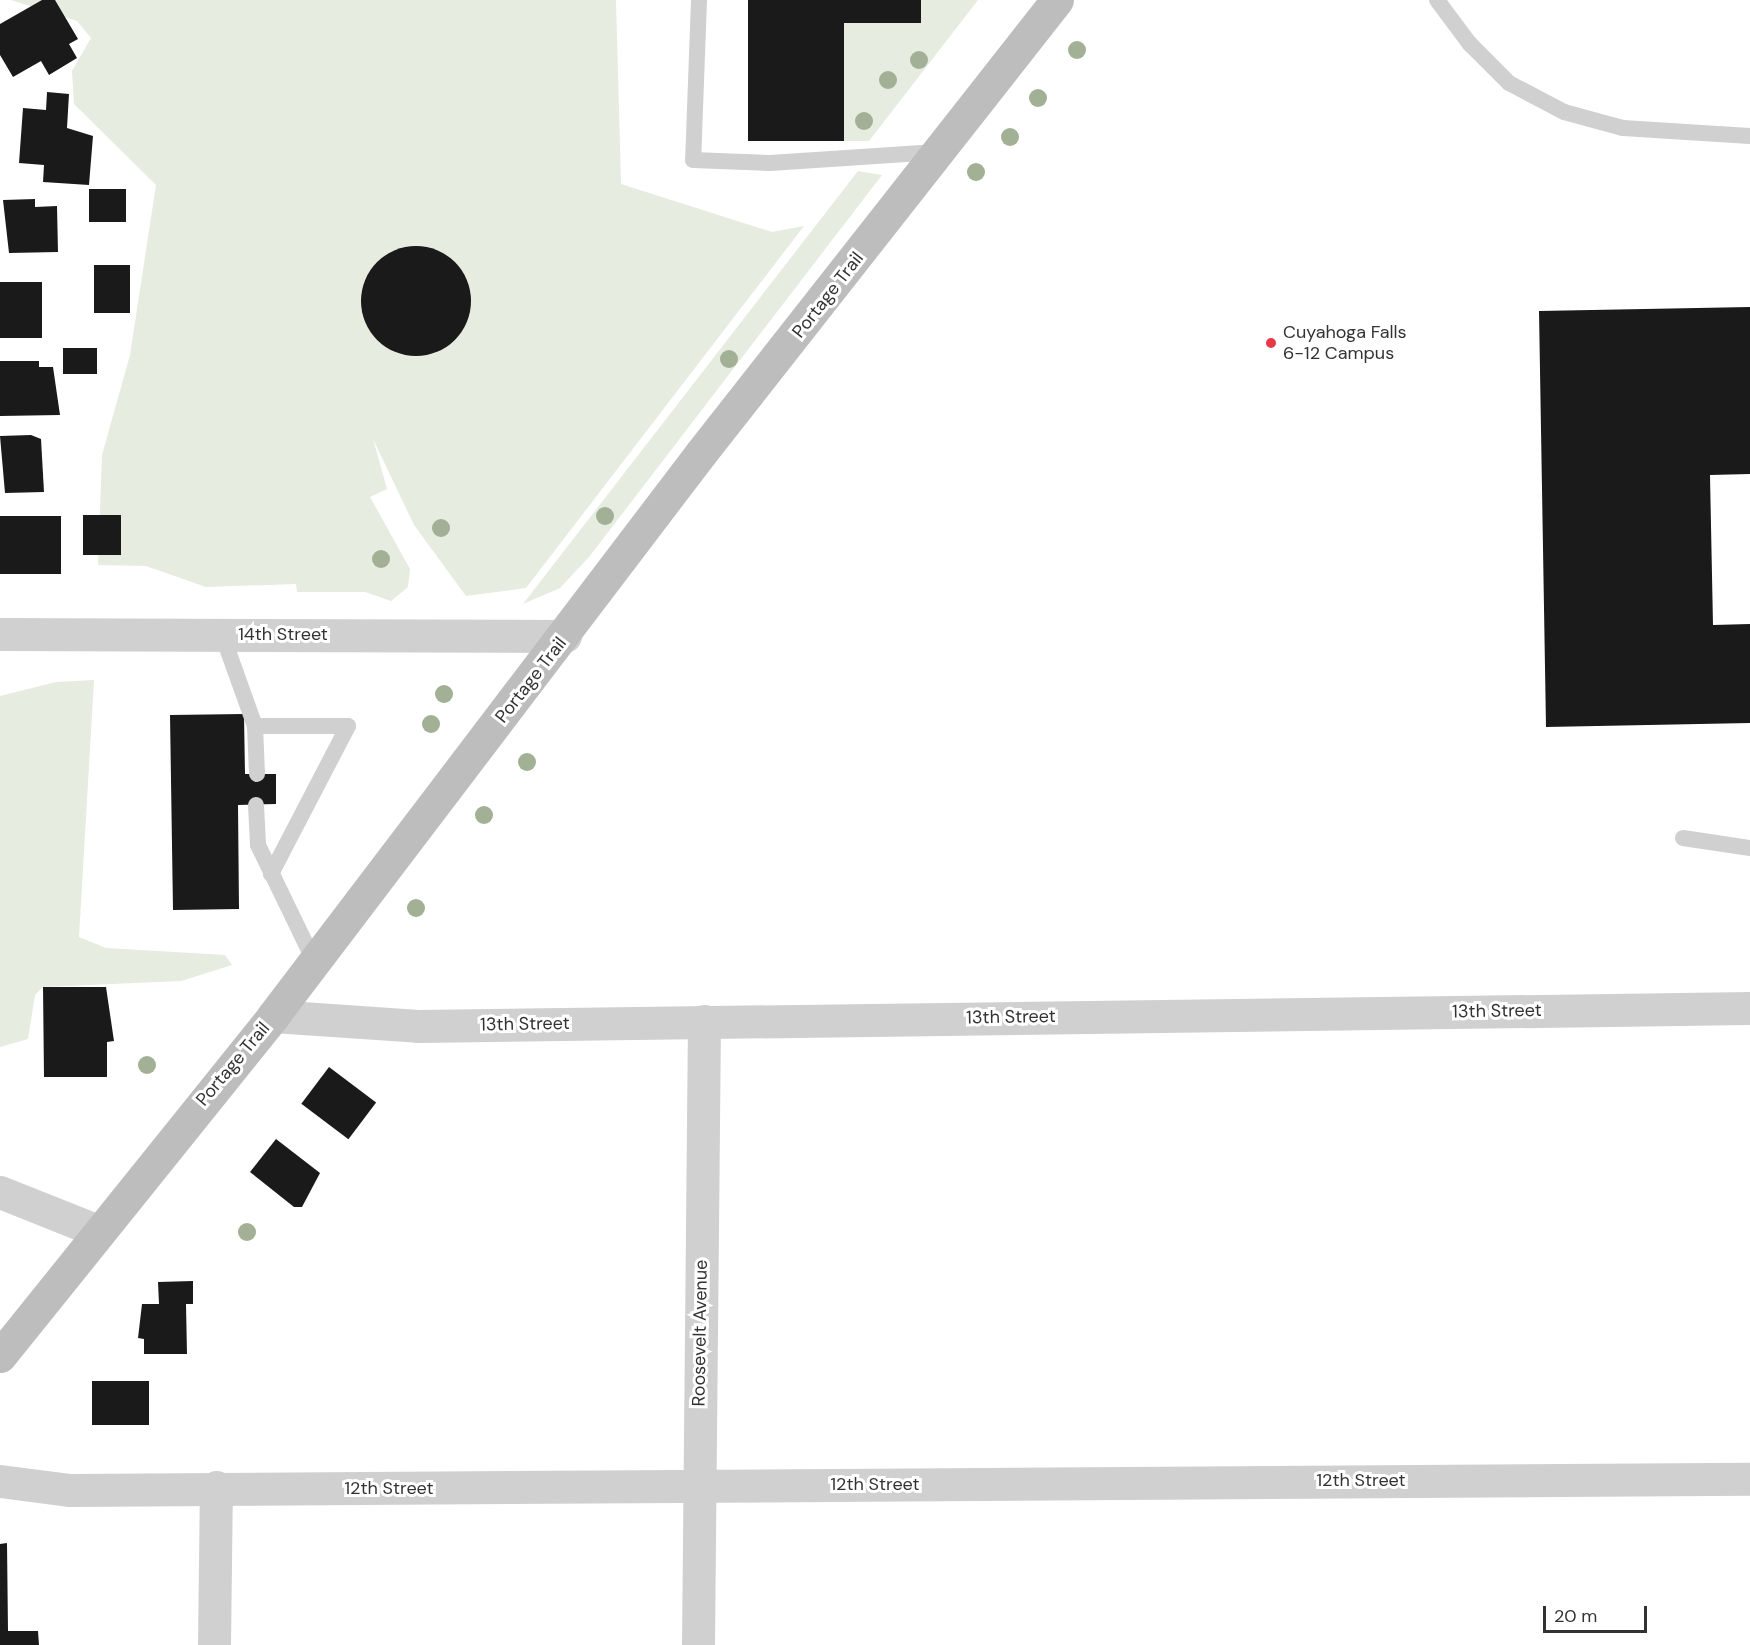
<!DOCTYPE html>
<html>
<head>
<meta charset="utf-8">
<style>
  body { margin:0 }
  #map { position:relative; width:1750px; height:1645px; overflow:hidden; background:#fff; font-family:"DM Sans",sans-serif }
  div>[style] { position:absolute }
  .green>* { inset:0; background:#e6ecdf }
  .building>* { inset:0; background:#1a1a1a; transform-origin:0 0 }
  .round { border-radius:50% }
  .lane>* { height:16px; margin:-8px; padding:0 8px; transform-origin:8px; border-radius:8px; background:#d0d0d0 }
  .street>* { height:33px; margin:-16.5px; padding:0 16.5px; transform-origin:16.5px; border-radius:16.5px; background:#d0d0d0 }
  .secondary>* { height:33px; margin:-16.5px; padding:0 16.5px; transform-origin:16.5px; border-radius:16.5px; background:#bdbdbd }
  .trees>* { width:18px; height:18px; margin:-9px; border-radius:50%; background:#a2b095 }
  .dots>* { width:16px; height:16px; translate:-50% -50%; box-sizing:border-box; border:3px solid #fff; border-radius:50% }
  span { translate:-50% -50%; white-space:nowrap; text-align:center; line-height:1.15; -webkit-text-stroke:6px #fff; paint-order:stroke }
  .street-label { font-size:18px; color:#333 }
  .poi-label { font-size:18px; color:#333 }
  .left { translate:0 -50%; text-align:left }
  .scale { position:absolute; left:1543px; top:1606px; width:104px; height:27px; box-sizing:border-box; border:3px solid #333; border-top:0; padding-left:8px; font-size:18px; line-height:21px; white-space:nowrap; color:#333; -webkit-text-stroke:4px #fff; paint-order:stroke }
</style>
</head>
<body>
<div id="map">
  <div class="green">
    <i style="clip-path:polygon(11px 0,616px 0,621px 184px,772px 232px,804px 226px,526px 588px,466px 596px,414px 525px,373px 439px,387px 489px,370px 497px,410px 569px,408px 587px,391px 601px,365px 592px,297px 592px,296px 584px,206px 587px,146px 566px,98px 565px,102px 455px,130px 355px,156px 185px,74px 104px,72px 71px,91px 38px,77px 21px)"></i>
    <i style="clip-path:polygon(921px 0,978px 0,869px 141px,844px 141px,844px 23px,921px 23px)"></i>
    <i style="clip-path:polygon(858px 171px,882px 175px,589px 557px,560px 588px,523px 604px)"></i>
    <i style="clip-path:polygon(94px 680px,79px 937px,106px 948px,225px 955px,232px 965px,181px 981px,43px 987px,35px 995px,28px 1039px,0 1047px,0 696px,56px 682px)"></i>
  </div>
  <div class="building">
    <i style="clip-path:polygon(42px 0,55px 0,78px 39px,69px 44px,77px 58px,49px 75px,41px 61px,13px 77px,0 55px,0 24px)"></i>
    <i style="clip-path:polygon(748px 0,921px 0,921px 23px,844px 23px,844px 141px,748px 141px)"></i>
    <i style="clip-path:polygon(47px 92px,69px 94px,67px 128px,93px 136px,89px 185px,43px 182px,44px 165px,19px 163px,23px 108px,46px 110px)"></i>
    <i style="left:126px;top:189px;width:33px;height:37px;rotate:90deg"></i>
    <i style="clip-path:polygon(35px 199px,35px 207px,57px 206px,58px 252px,9px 253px,3px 200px)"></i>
    <i class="round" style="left:361px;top:246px;width:110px;height:110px"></i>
    <i style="left:94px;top:265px;width:36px;height:48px"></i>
    <i style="left:42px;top:282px;width:56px;height:42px;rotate:90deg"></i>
    <i style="clip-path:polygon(1750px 307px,1750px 474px,1710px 475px,1713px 625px,1750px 624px,1750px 723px,1546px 727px,1539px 311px)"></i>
    <i style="left:63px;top:348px;width:34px;height:26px"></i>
    <i style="clip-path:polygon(0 361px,39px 361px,39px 367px,53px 367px,60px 415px,0 416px)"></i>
    <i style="clip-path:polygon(31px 435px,41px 439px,44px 492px,5px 493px,0 436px)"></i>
    <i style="left:83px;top:515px;width:38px;height:40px"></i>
    <i style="left:0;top:516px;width:61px;height:58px"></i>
    <i style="clip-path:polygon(244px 714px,245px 774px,276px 774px,276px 804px,238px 805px,239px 909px,173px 910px,170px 715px)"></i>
    <i style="clip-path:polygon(43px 987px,106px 987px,114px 1041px,107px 1042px,107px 1077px,44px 1077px)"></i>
    <i style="left:329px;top:1067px;width:59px;height:46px;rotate:37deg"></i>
    <i style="clip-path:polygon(276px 1139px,320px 1173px,302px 1207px,294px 1207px,250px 1172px)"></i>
    <i style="clip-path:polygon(193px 1281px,193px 1304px,186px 1304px,187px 1354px,144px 1354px,144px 1339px,138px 1338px,142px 1304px,159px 1304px,158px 1282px)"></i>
    <i style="left:92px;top:1381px;width:57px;height:44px"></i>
    <i style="clip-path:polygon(7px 1543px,8px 1631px,38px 1631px,39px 1645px,0 1645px,0 1544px)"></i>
  </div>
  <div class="lane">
    <i style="left:699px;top:0;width:160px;rotate:92.1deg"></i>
    <i style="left:693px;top:160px;width:77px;rotate:2.2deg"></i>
    <i style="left:770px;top:163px;width:167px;rotate:-3.8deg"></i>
    <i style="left:1437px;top:0;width:54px;rotate:53.3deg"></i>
    <i style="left:1469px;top:43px;width:57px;rotate:45deg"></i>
    <i style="left:1509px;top:83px;width:62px;rotate:27.8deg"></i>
    <i style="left:1564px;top:112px;width:61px;rotate:15.2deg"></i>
    <i style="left:1623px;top:128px;width:127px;rotate:3.6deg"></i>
    <i style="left:222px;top:634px;width:98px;rotate:70.3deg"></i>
    <i style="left:255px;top:726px;width:48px;rotate:87.6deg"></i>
    <i style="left:255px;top:726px;width:93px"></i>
    <i style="left:348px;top:726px;width:167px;rotate:117.5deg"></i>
    <i style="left:256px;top:805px;width:40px;rotate:87.1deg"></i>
    <i style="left:258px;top:845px;width:129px;rotate:64.2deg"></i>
    <i style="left:1683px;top:838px;width:68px;rotate:8.5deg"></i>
  </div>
  <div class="street">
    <i style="left:0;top:634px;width:565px;rotate:0.2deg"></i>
    <i style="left:273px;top:1016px;width:145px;rotate:3.9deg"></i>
    <i style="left:418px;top:1026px;width:1332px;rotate:-0.77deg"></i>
    <i style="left:0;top:1192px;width:105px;rotate:21.7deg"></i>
    <i style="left:0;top:1481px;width:71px;rotate:7.3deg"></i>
    <i style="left:70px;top:1490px;width:1680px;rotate:-0.38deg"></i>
    <i style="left:214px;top:1645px;width:158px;rotate:-89.3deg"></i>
    <i style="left:698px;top:1645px;width:624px;rotate:-89.45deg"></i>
  </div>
  <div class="secondary">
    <i style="left:0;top:1356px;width:436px;rotate:-51.2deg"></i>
    <i style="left:273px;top:1016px;width:707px;rotate:-52.76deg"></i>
    <i style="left:701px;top:453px;width:576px;rotate:-51.84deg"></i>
  </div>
  <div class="trees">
    <i style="left:1077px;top:50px"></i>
    <i style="left:919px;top:60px"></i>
    <i style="left:888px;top:80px"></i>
    <i style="left:1038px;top:98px"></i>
    <i style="left:864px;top:121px"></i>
    <i style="left:1010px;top:137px"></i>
    <i style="left:976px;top:172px"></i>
    <i style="left:729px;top:359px"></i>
    <i style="left:605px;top:516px"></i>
    <i style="left:441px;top:528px"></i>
    <i style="left:381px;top:559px"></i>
    <i style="left:444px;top:694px"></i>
    <i style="left:431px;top:724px"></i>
    <i style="left:527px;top:762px"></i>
    <i style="left:484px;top:815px"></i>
    <i style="left:416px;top:908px"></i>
    <i style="left:147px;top:1065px"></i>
    <i style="left:247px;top:1232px"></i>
  </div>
  <div class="dots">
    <i style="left:1271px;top:343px;background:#e63946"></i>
  </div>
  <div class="street-label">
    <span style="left:828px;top:295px;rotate:-52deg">Portage Trail</span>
    <span style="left:283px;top:634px">14th Street</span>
    <span style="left:531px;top:680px;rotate:-52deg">Portage Trail</span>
    <span style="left:1497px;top:1011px;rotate:-1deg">13th Street</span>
    <span style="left:1011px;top:1017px;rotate:-1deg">13th Street</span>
    <span style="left:525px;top:1024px;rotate:-1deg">13th Street</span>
    <span style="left:233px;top:1064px;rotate:-50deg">Portage Trail</span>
    <span style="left:700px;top:1333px;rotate:-89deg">Roosevelt Avenue</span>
    <span style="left:1361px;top:1480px">12th Street</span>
    <span style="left:875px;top:1484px">12th Street</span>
    <span style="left:389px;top:1488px">12th Street</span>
  </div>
  <div class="poi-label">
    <span class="left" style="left:1283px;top:343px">Cuyahoga Falls<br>6-12 Campus</span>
  </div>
  <div class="scale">20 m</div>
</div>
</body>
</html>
